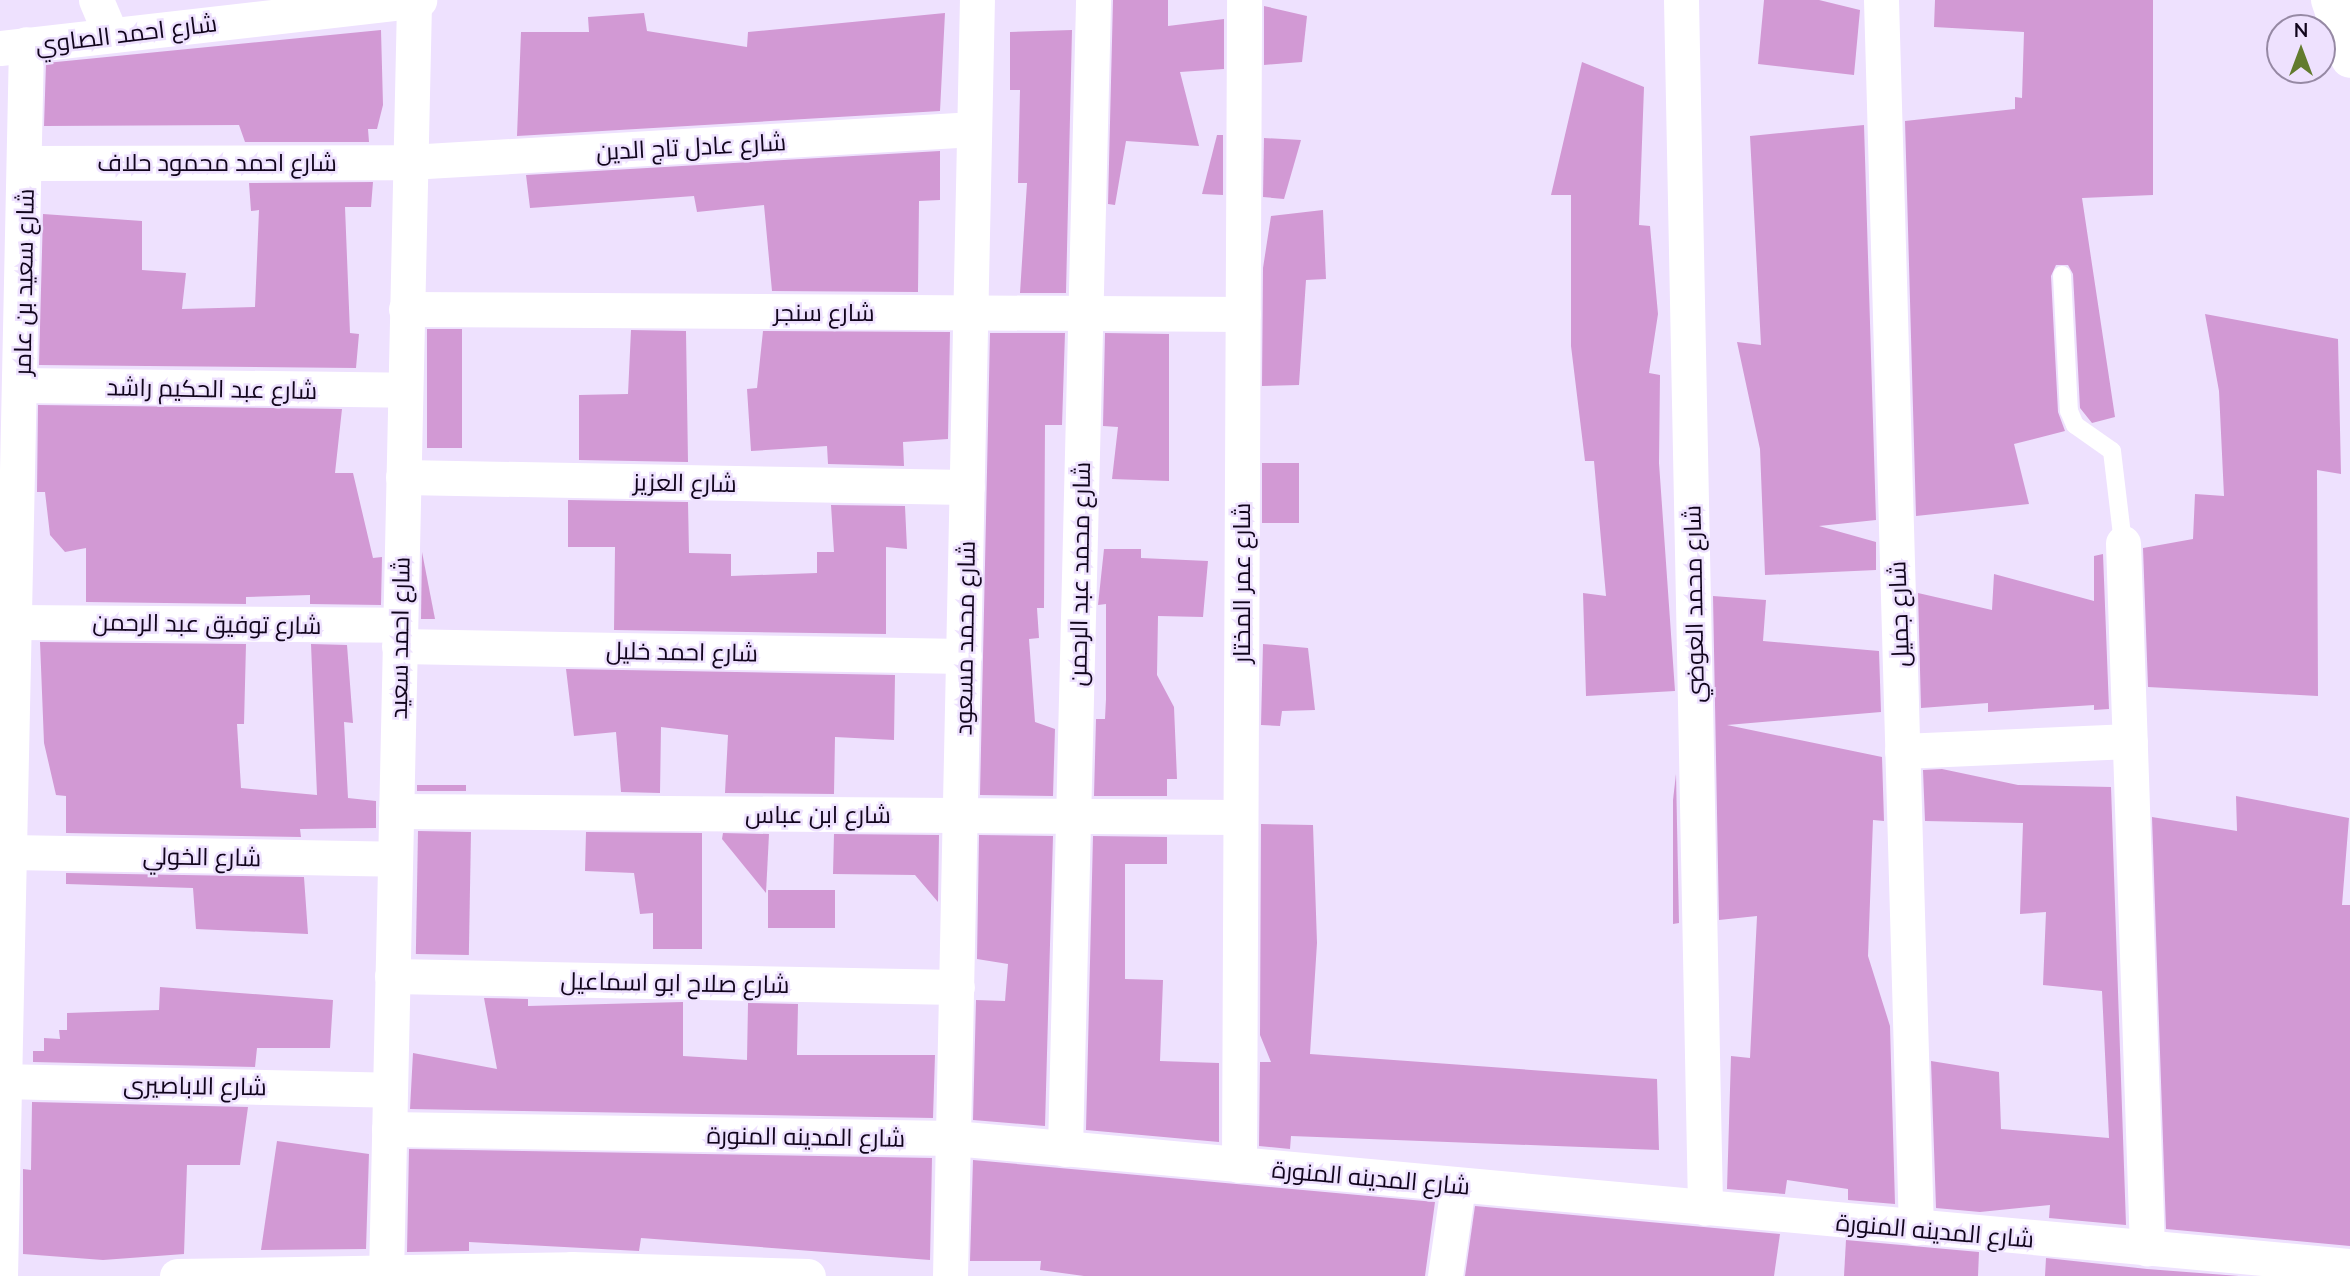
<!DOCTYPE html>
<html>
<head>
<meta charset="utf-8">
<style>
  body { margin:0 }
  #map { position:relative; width:2350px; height:1276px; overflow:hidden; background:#eee1fe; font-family:Lato,Cairo,sans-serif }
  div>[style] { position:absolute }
  .building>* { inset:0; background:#d299d4; transform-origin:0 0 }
  .lane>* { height:18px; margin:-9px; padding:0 9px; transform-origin:9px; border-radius:9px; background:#fff }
  .street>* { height:35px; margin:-17.5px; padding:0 17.5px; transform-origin:17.5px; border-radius:17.5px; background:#fff }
  .secondary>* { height:38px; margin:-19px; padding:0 19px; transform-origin:19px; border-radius:19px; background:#fff }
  span { translate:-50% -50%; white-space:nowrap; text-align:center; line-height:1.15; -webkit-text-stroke:5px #eee1fe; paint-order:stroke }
  .street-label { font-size:24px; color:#11051c }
  .north { position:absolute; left:2266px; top:14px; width:70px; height:70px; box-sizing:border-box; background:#eee1fe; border:2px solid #9689a4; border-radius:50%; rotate:0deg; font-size:19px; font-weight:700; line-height:28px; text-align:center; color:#11051c }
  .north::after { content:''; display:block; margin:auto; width:24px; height:32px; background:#627b2e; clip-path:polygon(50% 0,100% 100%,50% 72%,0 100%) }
</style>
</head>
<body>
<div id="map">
  <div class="building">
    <i style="clip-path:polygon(1113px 0,1168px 0,1168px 26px,1224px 19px,1224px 69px,1180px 72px,1199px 146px,1126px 141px,1115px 205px,1108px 204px)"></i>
    <i style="clip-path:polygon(1764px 0,1819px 0,1860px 10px,1854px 75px,1758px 64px)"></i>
    <i style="clip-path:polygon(1935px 0,2153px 0,2153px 195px,2082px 198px,2115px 417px,2092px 423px,2080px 408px,2073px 274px,2068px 265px,2056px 265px,2051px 276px,2058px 412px,2065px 431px,2014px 444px,2029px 504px,1916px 516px,1905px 121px,2015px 109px,2015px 97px,2022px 98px,2024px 32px,1934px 27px)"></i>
    <i style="clip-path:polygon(1264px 6px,1307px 16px,1302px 62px,1264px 65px)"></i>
    <i style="clip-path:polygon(644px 13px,647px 31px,747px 47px,748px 32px,945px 13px,940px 111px,517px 136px,521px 32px,589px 32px,588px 17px)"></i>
    <i style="clip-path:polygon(381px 30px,383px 105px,377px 129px,368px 129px,369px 142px,245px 142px,239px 125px,44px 126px,46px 63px)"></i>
    <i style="clip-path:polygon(1072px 30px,1066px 293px,1020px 293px,1027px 183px,1018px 183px,1020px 90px,1010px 90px,1010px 32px)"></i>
    <i style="clip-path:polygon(1582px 62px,1644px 87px,1639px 225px,1650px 226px,1658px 314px,1649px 373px,1660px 375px,1659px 463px,1675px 691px,1586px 696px,1583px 593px,1606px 596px,1594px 461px,1585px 461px,1571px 346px,1571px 195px,1551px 195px)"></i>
    <i style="clip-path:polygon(1864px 125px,1876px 520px,1819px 526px,1876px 542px,1876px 570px,1765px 575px,1760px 449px,1737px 342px,1761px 345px,1750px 136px)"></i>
    <i style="clip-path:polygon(1217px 135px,1223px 135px,1223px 195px,1202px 194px)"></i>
    <i style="clip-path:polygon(1264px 138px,1301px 140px,1284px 199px,1263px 197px)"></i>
    <i style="clip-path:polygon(940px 151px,940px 200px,919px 201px,918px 292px,772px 291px,764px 205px,697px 212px,694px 196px,530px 208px,526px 175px)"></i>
    <i style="clip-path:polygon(373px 182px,371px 207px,345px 207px,350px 333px,359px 334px,356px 368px,39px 365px,43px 214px,142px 221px,142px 270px,186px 273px,182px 309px,255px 307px,259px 210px,251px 211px,249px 183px)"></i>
    <i style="clip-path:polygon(1323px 210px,1326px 279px,1306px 280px,1299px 385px,1262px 386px,1263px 268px,1271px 216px)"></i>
    <i style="clip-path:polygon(2205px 314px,2338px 339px,2341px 474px,2317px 470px,2318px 696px,2148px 687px,2143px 548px,2193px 539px,2195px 494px,2224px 496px,2219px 391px)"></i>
    <i style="left:427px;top:329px;width:35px;height:119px"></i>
    <i style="clip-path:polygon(631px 330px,686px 331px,688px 462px,579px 460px,579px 395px,628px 394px)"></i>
    <i style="clip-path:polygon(950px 332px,948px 439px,903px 442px,904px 466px,828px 464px,827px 446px,751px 451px,747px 389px,757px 388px,763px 331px)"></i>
    <i style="clip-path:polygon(990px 333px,1065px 333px,1062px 425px,1045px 425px,1044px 608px,1037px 608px,1039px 638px,1029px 639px,1035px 722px,1055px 729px,1053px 796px,980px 795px)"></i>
    <i style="clip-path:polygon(1105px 333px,1169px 334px,1169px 481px,1112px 479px,1118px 427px,1103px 426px)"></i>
    <i style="clip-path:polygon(38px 405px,342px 409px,335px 473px,353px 473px,373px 558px,382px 557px,381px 605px,310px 604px,310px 595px,246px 597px,246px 604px,86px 602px,86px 548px,65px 552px,50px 535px,45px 492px,37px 492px)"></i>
    <i style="left:1262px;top:463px;width:37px;height:60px"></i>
    <i style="clip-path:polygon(568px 500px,688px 502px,689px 553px,731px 554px,731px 576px,817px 573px,817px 552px,834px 552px,831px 505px,905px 506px,907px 549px,886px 547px,886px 634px,614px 630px,615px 547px,568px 547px)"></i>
    <i style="clip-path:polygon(1104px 549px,1141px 549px,1141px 558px,1208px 561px,1203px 617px,1158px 616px,1157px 675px,1174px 707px,1177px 779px,1167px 779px,1167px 796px,1094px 796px,1096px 719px,1105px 719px,1106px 699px,1106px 604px,1098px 605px)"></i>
    <i style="clip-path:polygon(422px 552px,435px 619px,421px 619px)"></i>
    <i style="clip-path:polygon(2103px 554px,2109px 709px,2094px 710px,2094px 705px,1988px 712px,1988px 703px,1921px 708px,1918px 593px,1992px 610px,1994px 574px,2094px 601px,2094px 556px)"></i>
    <i style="clip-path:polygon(1713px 596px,1766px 600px,1763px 641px,1879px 651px,1881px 712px,1727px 725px,1882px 757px,1884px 821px,1873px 820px,1868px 956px,1890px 1026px,1895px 1204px,1848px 1200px,1848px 1189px,1787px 1180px,1785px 1194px,1727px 1189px,1731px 1056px,1750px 1058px,1757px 916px,1719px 920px)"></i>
    <i style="clip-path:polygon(40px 642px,246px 644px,244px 724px,237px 724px,241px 788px,317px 795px,311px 644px,347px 645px,353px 723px,344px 722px,348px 798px,376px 801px,376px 828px,300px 829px,301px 837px,66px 833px,66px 796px,56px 795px,44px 743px)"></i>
    <i style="clip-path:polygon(1263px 644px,1308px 648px,1315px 710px,1282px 711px,1280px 726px,1261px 725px)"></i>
    <i style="clip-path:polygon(566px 669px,895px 675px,894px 740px,835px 737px,834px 794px,725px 793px,728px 735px,661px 727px,660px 793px,621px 792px,616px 732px,574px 736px)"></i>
    <i style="clip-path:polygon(1942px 769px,2018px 785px,2111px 787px,2126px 1225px,2049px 1218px,2050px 1205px,1980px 1212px,1936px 1208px,1931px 1061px,1999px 1072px,2001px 1129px,2109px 1138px,2102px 991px,2043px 985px,2046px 912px,2020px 914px,2023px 823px,1925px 821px,1923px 770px)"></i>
    <i style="clip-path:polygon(1676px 774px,1679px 923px,1673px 924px,1673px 800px)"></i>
    <i style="left:417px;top:785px;width:49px;height:6px"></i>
    <i style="clip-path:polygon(2236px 796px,2349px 818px,2342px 905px,2350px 905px,2350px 1246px,2166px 1229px,2152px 817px,2237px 831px)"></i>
    <i style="clip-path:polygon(1261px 824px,1313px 825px,1317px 943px,1310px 1054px,1657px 1079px,1659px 1150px,1291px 1136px,1290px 1149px,1259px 1146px,1260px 1062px,1271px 1062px,1260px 1035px)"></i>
    <i style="left:418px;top:831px;width:53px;height:123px;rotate:1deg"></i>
    <i style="clip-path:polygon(586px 832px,702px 833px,702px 949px,653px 949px,653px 913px,640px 914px,634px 873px,585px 871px)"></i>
    <i style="clip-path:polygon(723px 833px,769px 834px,766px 893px,722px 839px)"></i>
    <i style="clip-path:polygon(834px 834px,939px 835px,938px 902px,915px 875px,833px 874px)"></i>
    <i style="clip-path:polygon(979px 835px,1053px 836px,1045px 1126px,973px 1120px,976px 1000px,1005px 1001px,1008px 964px,977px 959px)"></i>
    <i style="clip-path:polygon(1093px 836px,1167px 837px,1167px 864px,1125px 864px,1125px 979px,1163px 980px,1160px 1061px,1219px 1063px,1219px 1142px,1086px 1130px)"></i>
    <i style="clip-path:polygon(66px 873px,304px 877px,308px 934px,196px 929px,193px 888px,66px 884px)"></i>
    <i style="left:768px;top:890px;width:67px;height:38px"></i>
    <i style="clip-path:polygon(160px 987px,333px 1000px,330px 1048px,257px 1048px,255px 1067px,33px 1062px,33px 1051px,44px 1051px,44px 1038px,60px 1039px,59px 1030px,67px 1030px,67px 1013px,159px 1010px)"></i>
    <i style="clip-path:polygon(484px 998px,528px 999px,528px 1006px,683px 1002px,683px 1056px,747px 1060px,748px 1003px,798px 1004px,797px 1055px,935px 1055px,933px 1118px,410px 1109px,413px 1053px,497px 1069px)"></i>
    <i style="clip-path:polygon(32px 1102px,248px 1107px,240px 1165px,187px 1165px,184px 1254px,103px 1260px,23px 1254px,23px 1169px,31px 1170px)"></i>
    <i style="clip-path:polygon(277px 1141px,369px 1154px,366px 1249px,261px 1250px)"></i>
    <i style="clip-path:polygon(409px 1149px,932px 1158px,930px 1260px,641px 1238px,639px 1251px,469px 1242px,469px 1251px,407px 1252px)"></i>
    <i style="clip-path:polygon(973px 1160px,1435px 1202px,1425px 1276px,1084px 1276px,1040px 1270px,1041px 1261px,970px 1261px)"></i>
    <i style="clip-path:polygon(1475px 1206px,1780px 1234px,1774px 1276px,1465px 1276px)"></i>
    <i style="clip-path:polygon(1846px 1240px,1979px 1252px,1978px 1276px,1844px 1276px)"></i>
    <i style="clip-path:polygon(2046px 1258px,2147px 1269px,2239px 1276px,2045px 1276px)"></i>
  </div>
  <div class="lane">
    <i style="left:2062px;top:275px;width:136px;rotate:87.1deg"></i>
    <i style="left:2069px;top:411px;width:15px;rotate:67deg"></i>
    <i style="left:2075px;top:425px;width:45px;rotate:35.1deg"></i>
    <i style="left:2112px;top:451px;width:93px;rotate:83.2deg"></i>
  </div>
  <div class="street">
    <i style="left:96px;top:0;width:36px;rotate:67deg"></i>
    <i style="left:1681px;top:0;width:1208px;rotate:88.86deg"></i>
    <i style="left:1881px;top:0;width:1228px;rotate:88.37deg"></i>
    <i style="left:0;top:48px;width:422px;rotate:-6.5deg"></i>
    <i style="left:25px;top:163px;width:384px;rotate:-0.1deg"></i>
    <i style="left:409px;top:162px;width:566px;rotate:-3.34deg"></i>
    <i style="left:406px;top:309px;width:837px;rotate:0.34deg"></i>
    <i style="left:20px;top:385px;width:385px;rotate:0.7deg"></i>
    <i style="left:403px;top:477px;width:564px;rotate:1.02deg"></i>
    <i style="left:2123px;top:543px;width:706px;rotate:88.05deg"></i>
    <i style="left:14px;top:622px;width:386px;rotate:0.4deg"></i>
    <i style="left:399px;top:646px;width:565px;rotate:1.01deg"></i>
    <i style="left:1902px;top:751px;width:228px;rotate:-2.5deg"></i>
    <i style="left:396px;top:811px;width:844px;rotate:0.41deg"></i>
    <i style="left:9px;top:852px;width:386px;rotate:1deg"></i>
    <i style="left:392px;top:976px;width:565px;rotate:1.12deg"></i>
    <i style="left:0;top:1081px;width:390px;rotate:1.3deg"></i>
    <i style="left:389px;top:1129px;width:565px;rotate:0.91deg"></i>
    <i style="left:954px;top:1138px;width:1402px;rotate:5.24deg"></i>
    <i style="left:1065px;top:1149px;width:1149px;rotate:-88.6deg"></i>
    <i style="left:1239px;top:1165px;width:1165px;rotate:-89.75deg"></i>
    <i style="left:0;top:1276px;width:1232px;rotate:-88.79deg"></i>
    <i style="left:177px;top:1276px;width:394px;rotate:-1deg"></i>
    <i style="left:571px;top:1269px;width:237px;rotate:1.7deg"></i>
    <i style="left:386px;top:1276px;width:1276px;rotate:-88.74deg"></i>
    <i style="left:950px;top:1276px;width:1276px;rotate:-88.79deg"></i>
    <i style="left:1445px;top:1276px;width:91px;rotate:-81.8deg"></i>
  </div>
  <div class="secondary">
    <i style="left:2330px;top:0;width:62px;rotate:71.3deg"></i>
  </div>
  <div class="street-label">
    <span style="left:126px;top:33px;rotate:-7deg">شارع احمد الصاوي</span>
    <span style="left:691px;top:146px;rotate:-3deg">شارع عادل تاج الدين</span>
    <span style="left:217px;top:162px">شارع احمد محمود حلاف</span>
    <span style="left:23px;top:282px;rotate:-89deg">شارع سعيد بن عامر</span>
    <span style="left:824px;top:312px">شارع سنجر</span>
    <span style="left:212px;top:388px;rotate:1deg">شارع عبد الحكيم راشد</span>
    <span style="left:685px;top:482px;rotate:1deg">شارع العزيز</span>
    <span style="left:1079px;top:574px;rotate:-89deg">شارع محمد عبد الرحمن</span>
    <span style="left:1241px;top:583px;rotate:-90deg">شارع عمر المختار</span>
    <span style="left:1693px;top:604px;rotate:-91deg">شارع محمد العوضي</span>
    <span style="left:1898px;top:614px;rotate:-92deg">شارع جميل</span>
    <span style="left:207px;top:623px;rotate:1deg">شارع توفيق عبد الرحمن</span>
    <span style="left:399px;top:638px;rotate:-89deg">شارع احمد سعيد</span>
    <span style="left:964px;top:638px;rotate:-89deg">شارع محمد مسعود</span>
    <span style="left:682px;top:651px;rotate:1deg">شارع احمد خليل</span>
    <span style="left:818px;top:814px">شارع ابن عباس</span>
    <span style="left:202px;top:856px;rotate:1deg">شارع الخولي</span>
    <span style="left:675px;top:982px;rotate:1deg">شارع صلاح ابو اسماعيل</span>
    <span style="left:195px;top:1085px;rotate:1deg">شارع الاباصيرى</span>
    <span style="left:806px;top:1136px;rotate:1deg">شارع المدينه المنورة</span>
    <span style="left:1371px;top:1177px;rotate:5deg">شارع المدينه المنورة</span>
    <span style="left:1935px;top:1230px;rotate:5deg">شارع المدينه المنورة</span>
  </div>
  <div class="north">N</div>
</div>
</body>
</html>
